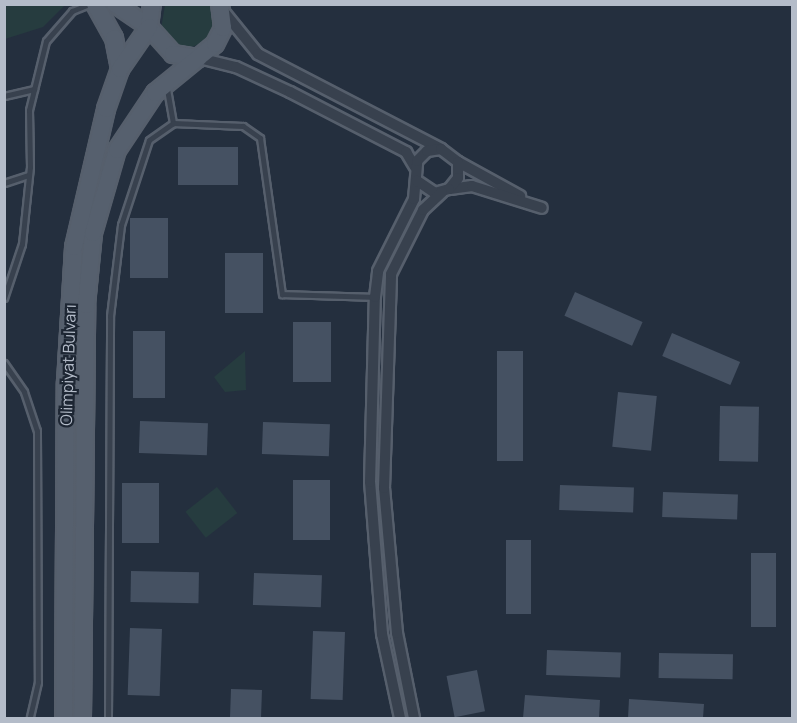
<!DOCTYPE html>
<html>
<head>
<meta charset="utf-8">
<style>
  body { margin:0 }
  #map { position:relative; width:797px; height:723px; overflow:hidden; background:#242f3e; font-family:Manrope,sans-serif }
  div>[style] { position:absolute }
  .green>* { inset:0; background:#263c3f; transform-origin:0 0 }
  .building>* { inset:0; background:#455162; transform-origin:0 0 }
  .roads { filter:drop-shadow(2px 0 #565f6c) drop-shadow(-2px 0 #565f6c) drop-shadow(0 2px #565f6c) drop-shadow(0 -2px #565f6c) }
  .lane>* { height:5px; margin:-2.5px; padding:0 2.5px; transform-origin:2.5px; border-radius:2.5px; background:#38414e }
  .street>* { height:10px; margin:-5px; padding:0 5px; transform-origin:5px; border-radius:5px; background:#38414e }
  .primary>* { height:16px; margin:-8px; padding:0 8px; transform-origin:8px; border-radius:8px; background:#56606e }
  span { translate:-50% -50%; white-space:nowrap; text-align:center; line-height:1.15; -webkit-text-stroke:4.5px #1d2633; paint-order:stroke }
  .street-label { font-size:16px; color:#b4bcc9 }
  .frame { position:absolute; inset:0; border:6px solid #b4bcc9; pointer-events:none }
</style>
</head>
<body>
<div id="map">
  <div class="green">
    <i style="clip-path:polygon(5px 4px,65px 4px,65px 5px,43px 27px,5px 39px)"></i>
    <i style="clip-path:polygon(165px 5px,211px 5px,216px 25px,207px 41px,189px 48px,171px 43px,161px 29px)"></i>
    <i style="clip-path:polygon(245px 351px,246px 390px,225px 392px,214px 377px)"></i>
    <i style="left:217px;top:487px;width:33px;height:40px;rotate:52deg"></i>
  </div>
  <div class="building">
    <i style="left:178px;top:147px;width:60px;height:38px"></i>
    <i style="left:130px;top:218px;width:38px;height:60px"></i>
    <i style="left:225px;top:253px;width:38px;height:60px"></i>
    <i style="left:575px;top:292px;width:74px;height:26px;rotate:24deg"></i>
    <i style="left:293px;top:322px;width:38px;height:60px"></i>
    <i style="left:133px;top:331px;width:32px;height:67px"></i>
    <i style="left:672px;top:333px;width:74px;height:25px;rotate:23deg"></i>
    <i style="left:497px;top:351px;width:26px;height:110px"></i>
    <i style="left:618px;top:392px;width:39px;height:55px;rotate:6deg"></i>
    <i style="left:720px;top:406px;width:39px;height:55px;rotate:1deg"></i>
    <i style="left:140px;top:421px;width:68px;height:32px;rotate:2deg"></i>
    <i style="left:263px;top:422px;width:67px;height:32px;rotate:2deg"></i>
    <i style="left:293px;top:480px;width:37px;height:60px"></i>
    <i style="left:122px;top:483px;width:37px;height:60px"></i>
    <i style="left:560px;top:485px;width:74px;height:25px;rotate:2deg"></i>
    <i style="left:663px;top:492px;width:75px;height:25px;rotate:2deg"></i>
    <i style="left:506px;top:540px;width:25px;height:74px"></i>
    <i style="left:751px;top:553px;width:25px;height:74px"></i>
    <i style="left:131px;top:571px;width:68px;height:31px;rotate:1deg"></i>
    <i style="left:254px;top:573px;width:68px;height:32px;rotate:2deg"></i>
    <i style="left:130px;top:628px;width:32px;height:67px;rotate:2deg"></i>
    <i style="left:313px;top:631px;width:32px;height:68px;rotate:2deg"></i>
    <i style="left:547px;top:650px;width:74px;height:25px;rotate:2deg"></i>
    <i style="left:659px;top:653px;width:74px;height:25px;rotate:1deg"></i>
    <i style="left:477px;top:670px;width:42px;height:31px;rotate:79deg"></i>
    <i style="left:231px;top:689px;width:31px;height:29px;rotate:2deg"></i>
    <i style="clip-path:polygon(525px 695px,600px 700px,599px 718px,523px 718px)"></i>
    <i style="clip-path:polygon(629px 699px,704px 704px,703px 718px,628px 718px)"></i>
  </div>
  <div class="roads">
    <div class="lane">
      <i style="left:167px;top:89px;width:35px;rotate:80deg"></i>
      <i style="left:4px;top:96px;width:31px;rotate:-13deg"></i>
      <i style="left:4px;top:183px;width:26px;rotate:-18deg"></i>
      <i style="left:4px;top:298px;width:57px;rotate:-71.6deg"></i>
      <i style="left:22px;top:244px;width:77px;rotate:-84.1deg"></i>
      <i style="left:30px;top:167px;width:57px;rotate:-91deg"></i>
      <i style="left:29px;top:110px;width:71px;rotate:-76.2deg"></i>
      <i style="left:46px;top:41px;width:40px;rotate:-49deg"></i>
      <i style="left:72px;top:11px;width:18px;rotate:-22deg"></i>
      <i style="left:4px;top:363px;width:35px;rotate:55deg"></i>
      <i style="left:24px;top:392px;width:41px;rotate:71.6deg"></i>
      <i style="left:37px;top:431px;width:251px;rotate:89.8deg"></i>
      <i style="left:38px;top:682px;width:37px;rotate:103deg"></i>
      <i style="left:108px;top:718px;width:402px;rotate:-89.7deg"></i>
      <i style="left:110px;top:316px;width:92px;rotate:-83.1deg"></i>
      <i style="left:121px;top:225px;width:89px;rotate:-71.8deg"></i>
      <i style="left:149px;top:140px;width:29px;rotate:-35deg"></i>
      <i style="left:173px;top:123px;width:70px;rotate:2.5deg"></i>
      <i style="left:243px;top:126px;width:21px;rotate:35deg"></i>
      <i style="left:260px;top:138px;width:158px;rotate:82deg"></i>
      <i style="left:282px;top:294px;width:93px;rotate:1.8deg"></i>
    </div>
    <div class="street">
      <i style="left:224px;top:12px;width:54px;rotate:51deg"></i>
      <i style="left:258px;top:54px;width:206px;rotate:27.4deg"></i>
      <i style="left:199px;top:58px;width:38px;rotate:14deg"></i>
      <i style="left:236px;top:67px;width:60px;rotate:24.8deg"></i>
      <i style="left:290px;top:92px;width:131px;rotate:27.3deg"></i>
      <i style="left:406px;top:152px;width:17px;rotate:59deg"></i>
      <i style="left:458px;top:162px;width:71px;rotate:28.7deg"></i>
      <i style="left:450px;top:189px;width:22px;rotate:-8deg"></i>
      <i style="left:472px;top:186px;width:73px;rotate:17.4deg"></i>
      <i style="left:400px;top:718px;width:86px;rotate:-102.1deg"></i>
      <i style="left:382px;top:634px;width:152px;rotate:-94.5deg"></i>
      <i style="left:370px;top:482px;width:185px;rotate:-88.5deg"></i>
      <i style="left:375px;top:297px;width:26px;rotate:-83deg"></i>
      <i style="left:378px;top:271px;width:80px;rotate:-63.4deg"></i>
      <i style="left:414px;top:199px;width:38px;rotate:-85deg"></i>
      <i style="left:417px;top:161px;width:14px;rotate:-45deg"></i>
      <i style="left:427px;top:151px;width:14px;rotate:-8deg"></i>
      <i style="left:441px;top:149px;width:21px;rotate:37deg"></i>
      <i style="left:458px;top:162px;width:16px;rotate:90deg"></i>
      <i style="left:458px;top:178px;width:14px;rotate:129deg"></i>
      <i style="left:449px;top:189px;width:15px;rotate:164deg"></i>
      <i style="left:435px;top:193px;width:22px;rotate:-146deg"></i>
      <i style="left:414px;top:718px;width:87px;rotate:-101.3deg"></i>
      <i style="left:397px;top:633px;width:146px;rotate:-95.1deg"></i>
      <i style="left:384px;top:488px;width:214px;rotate:-88.1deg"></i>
      <i style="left:391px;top:274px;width:72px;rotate:-63.4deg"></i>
      <i style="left:423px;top:210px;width:26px;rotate:-43deg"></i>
    </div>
    <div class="primary">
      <i style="left:95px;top:4px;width:39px;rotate:61deg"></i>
      <i style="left:114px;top:38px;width:32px;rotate:79deg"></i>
      <i style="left:115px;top:4px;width:41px;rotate:34.1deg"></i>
      <i style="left:149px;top:27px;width:36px;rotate:48deg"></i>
      <i style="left:173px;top:54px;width:26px;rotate:9deg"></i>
      <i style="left:149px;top:27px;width:23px;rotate:-83deg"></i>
      <i style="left:64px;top:718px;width:336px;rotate:-89.7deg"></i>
      <i style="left:66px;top:382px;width:135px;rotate:-86.6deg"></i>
      <i style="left:74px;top:247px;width:142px;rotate:-76.9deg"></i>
      <i style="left:106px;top:109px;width:42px;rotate:-70.7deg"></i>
      <i style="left:120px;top:69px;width:51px;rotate:-55.4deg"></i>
      <i style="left:82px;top:718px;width:413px;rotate:-89.4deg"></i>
      <i style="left:86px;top:305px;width:72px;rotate:-84.4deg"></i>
      <i style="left:93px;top:233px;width:86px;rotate:-73.9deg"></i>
      <i style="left:117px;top:150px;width:69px;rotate:-56.3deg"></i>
      <i style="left:155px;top:93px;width:77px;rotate:-39.2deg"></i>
      <i style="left:215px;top:44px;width:18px;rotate:-63deg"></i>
      <i style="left:223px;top:28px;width:24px;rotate:-97deg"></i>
    </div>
  </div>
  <div class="street-label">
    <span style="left:68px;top:365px;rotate:-88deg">Olimpiyat Bulvarı</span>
  </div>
  <div class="frame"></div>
</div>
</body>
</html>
